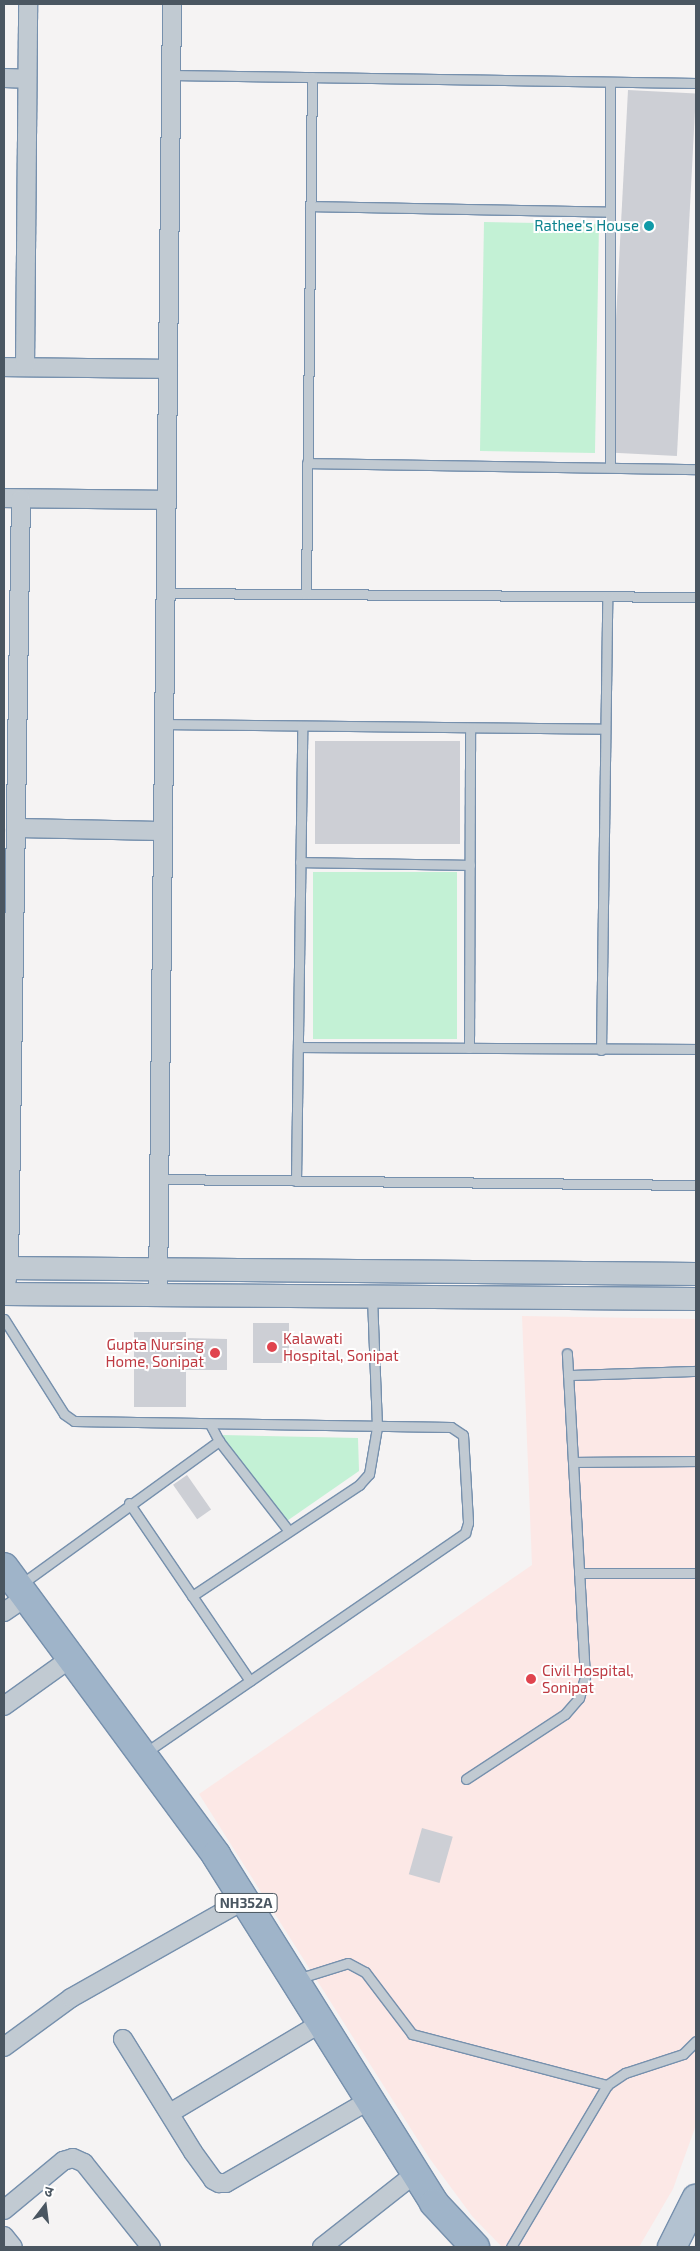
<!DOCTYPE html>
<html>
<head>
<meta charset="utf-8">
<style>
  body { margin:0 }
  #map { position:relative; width:700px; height:2251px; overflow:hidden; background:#f5f3f3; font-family:"Exo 2","Noto Sans Devanagari",sans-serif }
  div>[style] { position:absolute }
  .medical>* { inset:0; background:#fce8e6 }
  .green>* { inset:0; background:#c3f1d5; transform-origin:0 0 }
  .building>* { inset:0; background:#cdcfd5; transform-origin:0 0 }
  .roads { filter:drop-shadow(1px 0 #7690ad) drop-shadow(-1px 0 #7690ad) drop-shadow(0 1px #7690ad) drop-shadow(0 -1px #7690ad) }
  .service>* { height:9px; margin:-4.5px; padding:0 4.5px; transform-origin:4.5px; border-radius:4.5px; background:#c1cad2 }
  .minor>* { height:18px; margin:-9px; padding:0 9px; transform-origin:9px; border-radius:9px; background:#c1cad2 }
  .tertiary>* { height:22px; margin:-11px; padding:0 11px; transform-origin:11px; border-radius:11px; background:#c1cad2 }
  .primary>* { height:28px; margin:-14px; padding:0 14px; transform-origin:14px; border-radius:14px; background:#b3c2d1 }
  .trunk>* { height:28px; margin:-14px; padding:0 14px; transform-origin:14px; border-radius:14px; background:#9fb4c9 }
  .dots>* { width:14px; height:14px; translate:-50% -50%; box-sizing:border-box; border:2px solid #fff; border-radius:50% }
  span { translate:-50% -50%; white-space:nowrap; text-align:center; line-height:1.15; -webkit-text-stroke:4px #fff; paint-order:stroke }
  .shield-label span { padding:1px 4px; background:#fff; border:1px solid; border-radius:4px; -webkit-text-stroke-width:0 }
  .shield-label { font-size:14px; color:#4a5661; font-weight:700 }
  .culture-label { font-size:15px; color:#0d838f }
  .right { translate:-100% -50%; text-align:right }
  .health-label { font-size:15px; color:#be3a42 }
  .left { translate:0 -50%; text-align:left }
  .frame { position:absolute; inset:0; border:5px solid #4a5661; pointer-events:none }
  .north { position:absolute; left:20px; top:2181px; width:50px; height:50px; -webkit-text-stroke:4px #fff; paint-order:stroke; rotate:15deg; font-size:14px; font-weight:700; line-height:20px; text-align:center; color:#4a5661 }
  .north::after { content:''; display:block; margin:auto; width:18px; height:22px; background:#4a5661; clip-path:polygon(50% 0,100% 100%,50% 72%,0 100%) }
</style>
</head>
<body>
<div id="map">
  <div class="medical">
    <i style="clip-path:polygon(522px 1316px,696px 1319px,696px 2125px,673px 2189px,639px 2247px,502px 2247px,472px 2216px,430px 2159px,199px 1794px,532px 1565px)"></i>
  </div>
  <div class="green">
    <i style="left:484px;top:222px;width:115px;height:229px;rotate:1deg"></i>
    <i style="left:313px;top:872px;width:144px;height:167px"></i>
    <i style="clip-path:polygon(223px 1435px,358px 1438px,359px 1471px,284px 1523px,219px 1448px)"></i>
  </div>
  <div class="building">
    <i style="left:628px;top:90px;width:68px;height:363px;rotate:3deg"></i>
    <i style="left:315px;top:741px;width:145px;height:103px"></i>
    <i style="left:253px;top:1323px;width:36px;height:40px"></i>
    <i style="clip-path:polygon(134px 1332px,186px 1332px,186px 1338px,227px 1339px,227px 1370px,186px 1370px,186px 1407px,134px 1407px)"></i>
    <i style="left:187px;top:1475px;width:42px;height:17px;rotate:55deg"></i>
    <i style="left:422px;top:1828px;width:32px;height:48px;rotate:16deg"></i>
  </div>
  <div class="roads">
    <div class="service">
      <i style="left:171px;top:75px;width:525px;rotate:0.87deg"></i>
      <i style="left:310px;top:206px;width:300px;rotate:1.1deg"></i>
      <i style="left:307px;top:463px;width:389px;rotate:0.9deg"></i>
      <i style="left:610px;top:467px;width:385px;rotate:-90deg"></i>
      <i style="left:166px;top:593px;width:530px;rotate:0.43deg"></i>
      <i style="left:306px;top:594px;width:517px;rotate:-89.34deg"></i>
      <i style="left:164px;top:724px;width:441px;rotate:0.6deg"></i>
      <i style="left:300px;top:862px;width:170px;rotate:1deg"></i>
      <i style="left:298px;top:1047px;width:398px;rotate:0.3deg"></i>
      <i style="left:469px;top:1048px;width:320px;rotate:-89.8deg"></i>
      <i style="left:601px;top:1050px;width:453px;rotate:-89.2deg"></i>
      <i style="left:159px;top:1179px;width:537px;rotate:0.64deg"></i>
      <i style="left:296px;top:1181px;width:455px;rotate:-89.2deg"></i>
      <i style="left:4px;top:1319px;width:112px;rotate:57.7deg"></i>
      <i style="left:64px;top:1414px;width:12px;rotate:35deg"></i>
      <i style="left:74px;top:1421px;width:377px;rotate:0.9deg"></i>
      <i style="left:451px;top:1427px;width:14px;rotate:34deg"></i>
      <i style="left:463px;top:1435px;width:88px;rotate:86.7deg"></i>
      <i style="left:468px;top:1523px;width:10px;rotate:107deg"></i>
      <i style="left:465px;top:1533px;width:388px;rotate:145.5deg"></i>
      <i style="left:568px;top:1375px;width:128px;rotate:-1.8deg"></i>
      <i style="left:219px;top:1441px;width:113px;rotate:52.2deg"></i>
      <i style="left:573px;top:1462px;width:123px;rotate:-0.5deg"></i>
      <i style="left:129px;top:1503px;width:215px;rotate:55.8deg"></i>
      <i style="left:579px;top:1573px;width:117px"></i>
      <i style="left:20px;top:1585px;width:246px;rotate:-35.9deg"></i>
      <i style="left:219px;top:1441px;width:19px;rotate:-118deg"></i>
      <i style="left:192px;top:1596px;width:201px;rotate:-33.6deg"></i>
      <i style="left:359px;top:1485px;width:15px;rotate:-48deg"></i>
      <i style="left:369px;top:1474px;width:48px;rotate:-80.3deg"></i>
      <i style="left:377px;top:1427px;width:129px;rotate:-92.2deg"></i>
      <i style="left:466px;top:1779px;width:118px;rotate:-33.3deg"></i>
      <i style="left:565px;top:1714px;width:21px;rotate:-49deg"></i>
      <i style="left:579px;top:1698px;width:22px;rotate:-74deg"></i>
      <i style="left:585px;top:1677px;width:324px;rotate:-93.2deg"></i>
      <i style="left:297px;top:1979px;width:53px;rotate:-17.4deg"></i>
      <i style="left:348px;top:1963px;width:19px;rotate:28deg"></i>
      <i style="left:365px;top:1972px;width:78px;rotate:52.8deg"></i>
      <i style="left:412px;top:2034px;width:202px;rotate:14.7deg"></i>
      <i style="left:511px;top:2247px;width:188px;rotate:-59.3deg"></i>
      <i style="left:607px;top:2085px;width:22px;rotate:-34deg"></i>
      <i style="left:625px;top:2073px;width:61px;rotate:-18.1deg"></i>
      <i style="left:683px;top:2054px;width:18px;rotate:-45deg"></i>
    </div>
    <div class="minor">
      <i style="left:4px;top:78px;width:23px;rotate:2deg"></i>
      <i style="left:4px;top:367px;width:164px;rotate:0.7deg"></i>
      <i style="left:25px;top:367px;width:363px;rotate:-89.5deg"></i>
      <i style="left:4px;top:498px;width:163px;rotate:0.7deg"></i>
      <i style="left:16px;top:828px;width:147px;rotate:1.2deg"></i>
      <i style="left:4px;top:1294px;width:26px;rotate:-79deg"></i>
      <i style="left:9px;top:1268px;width:769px;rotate:-89.11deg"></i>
      <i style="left:158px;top:1295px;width:1291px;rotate:-89.38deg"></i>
      <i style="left:4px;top:1612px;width:27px;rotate:-34deg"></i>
      <i style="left:4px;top:1706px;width:82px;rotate:-35.6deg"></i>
      <i style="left:123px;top:2039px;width:133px;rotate:58.2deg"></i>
      <i style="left:193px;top:2152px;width:34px;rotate:54deg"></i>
      <i style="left:213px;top:2180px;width:7px;rotate:27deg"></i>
      <i style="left:219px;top:2183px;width:7px"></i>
      <i style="left:226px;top:2183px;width:166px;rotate:-30deg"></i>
      <i style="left:4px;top:2047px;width:83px;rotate:-36.2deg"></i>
      <i style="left:71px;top:1998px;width:199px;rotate:-29.5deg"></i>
      <i style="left:170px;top:2113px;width:176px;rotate:-30.8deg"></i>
      <i style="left:4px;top:2210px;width:77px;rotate:-39.7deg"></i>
      <i style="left:63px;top:2161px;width:10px;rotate:-17deg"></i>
      <i style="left:73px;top:2158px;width:12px;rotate:24deg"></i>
      <i style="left:84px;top:2163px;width:107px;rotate:51.4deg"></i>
      <i style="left:4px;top:2236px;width:14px;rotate:51deg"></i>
      <i style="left:322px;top:2247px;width:120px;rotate:-38.2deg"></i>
    </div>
    <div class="tertiary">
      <i style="left:4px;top:1268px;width:692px;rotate:0.5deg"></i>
      <i style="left:4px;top:1294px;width:692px;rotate:0.41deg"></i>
    </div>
    <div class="primary">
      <i style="left:672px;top:2247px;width:54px;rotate:-63.4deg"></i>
    </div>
    <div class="trunk">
      <i style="left:4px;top:1567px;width:358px;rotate:53.6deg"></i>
      <i style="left:216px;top:1855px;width:411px;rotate:57.9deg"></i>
      <i style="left:434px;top:2203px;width:60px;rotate:47deg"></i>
    </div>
  </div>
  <div class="dots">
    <i style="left:649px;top:226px;background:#0f9aa8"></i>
    <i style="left:272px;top:1347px;background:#e0444e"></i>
    <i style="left:215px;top:1353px;background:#e0444e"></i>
    <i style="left:531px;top:1679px;background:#e0444e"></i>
  </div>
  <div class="shield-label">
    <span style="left:246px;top:1903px">NH352A</span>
  </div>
  <div class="culture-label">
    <span class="right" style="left:639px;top:226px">Rathee's House</span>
  </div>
  <div class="health-label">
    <span class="left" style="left:283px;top:1347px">Kalawati<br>Hospital, Sonipat</span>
    <span class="right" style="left:204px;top:1353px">Gupta Nursing<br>Home, Sonipat</span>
    <span class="left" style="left:542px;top:1679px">Civil Hospital,<br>Sonipat</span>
  </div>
  <div class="frame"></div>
  <div class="north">उ</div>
</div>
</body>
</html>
